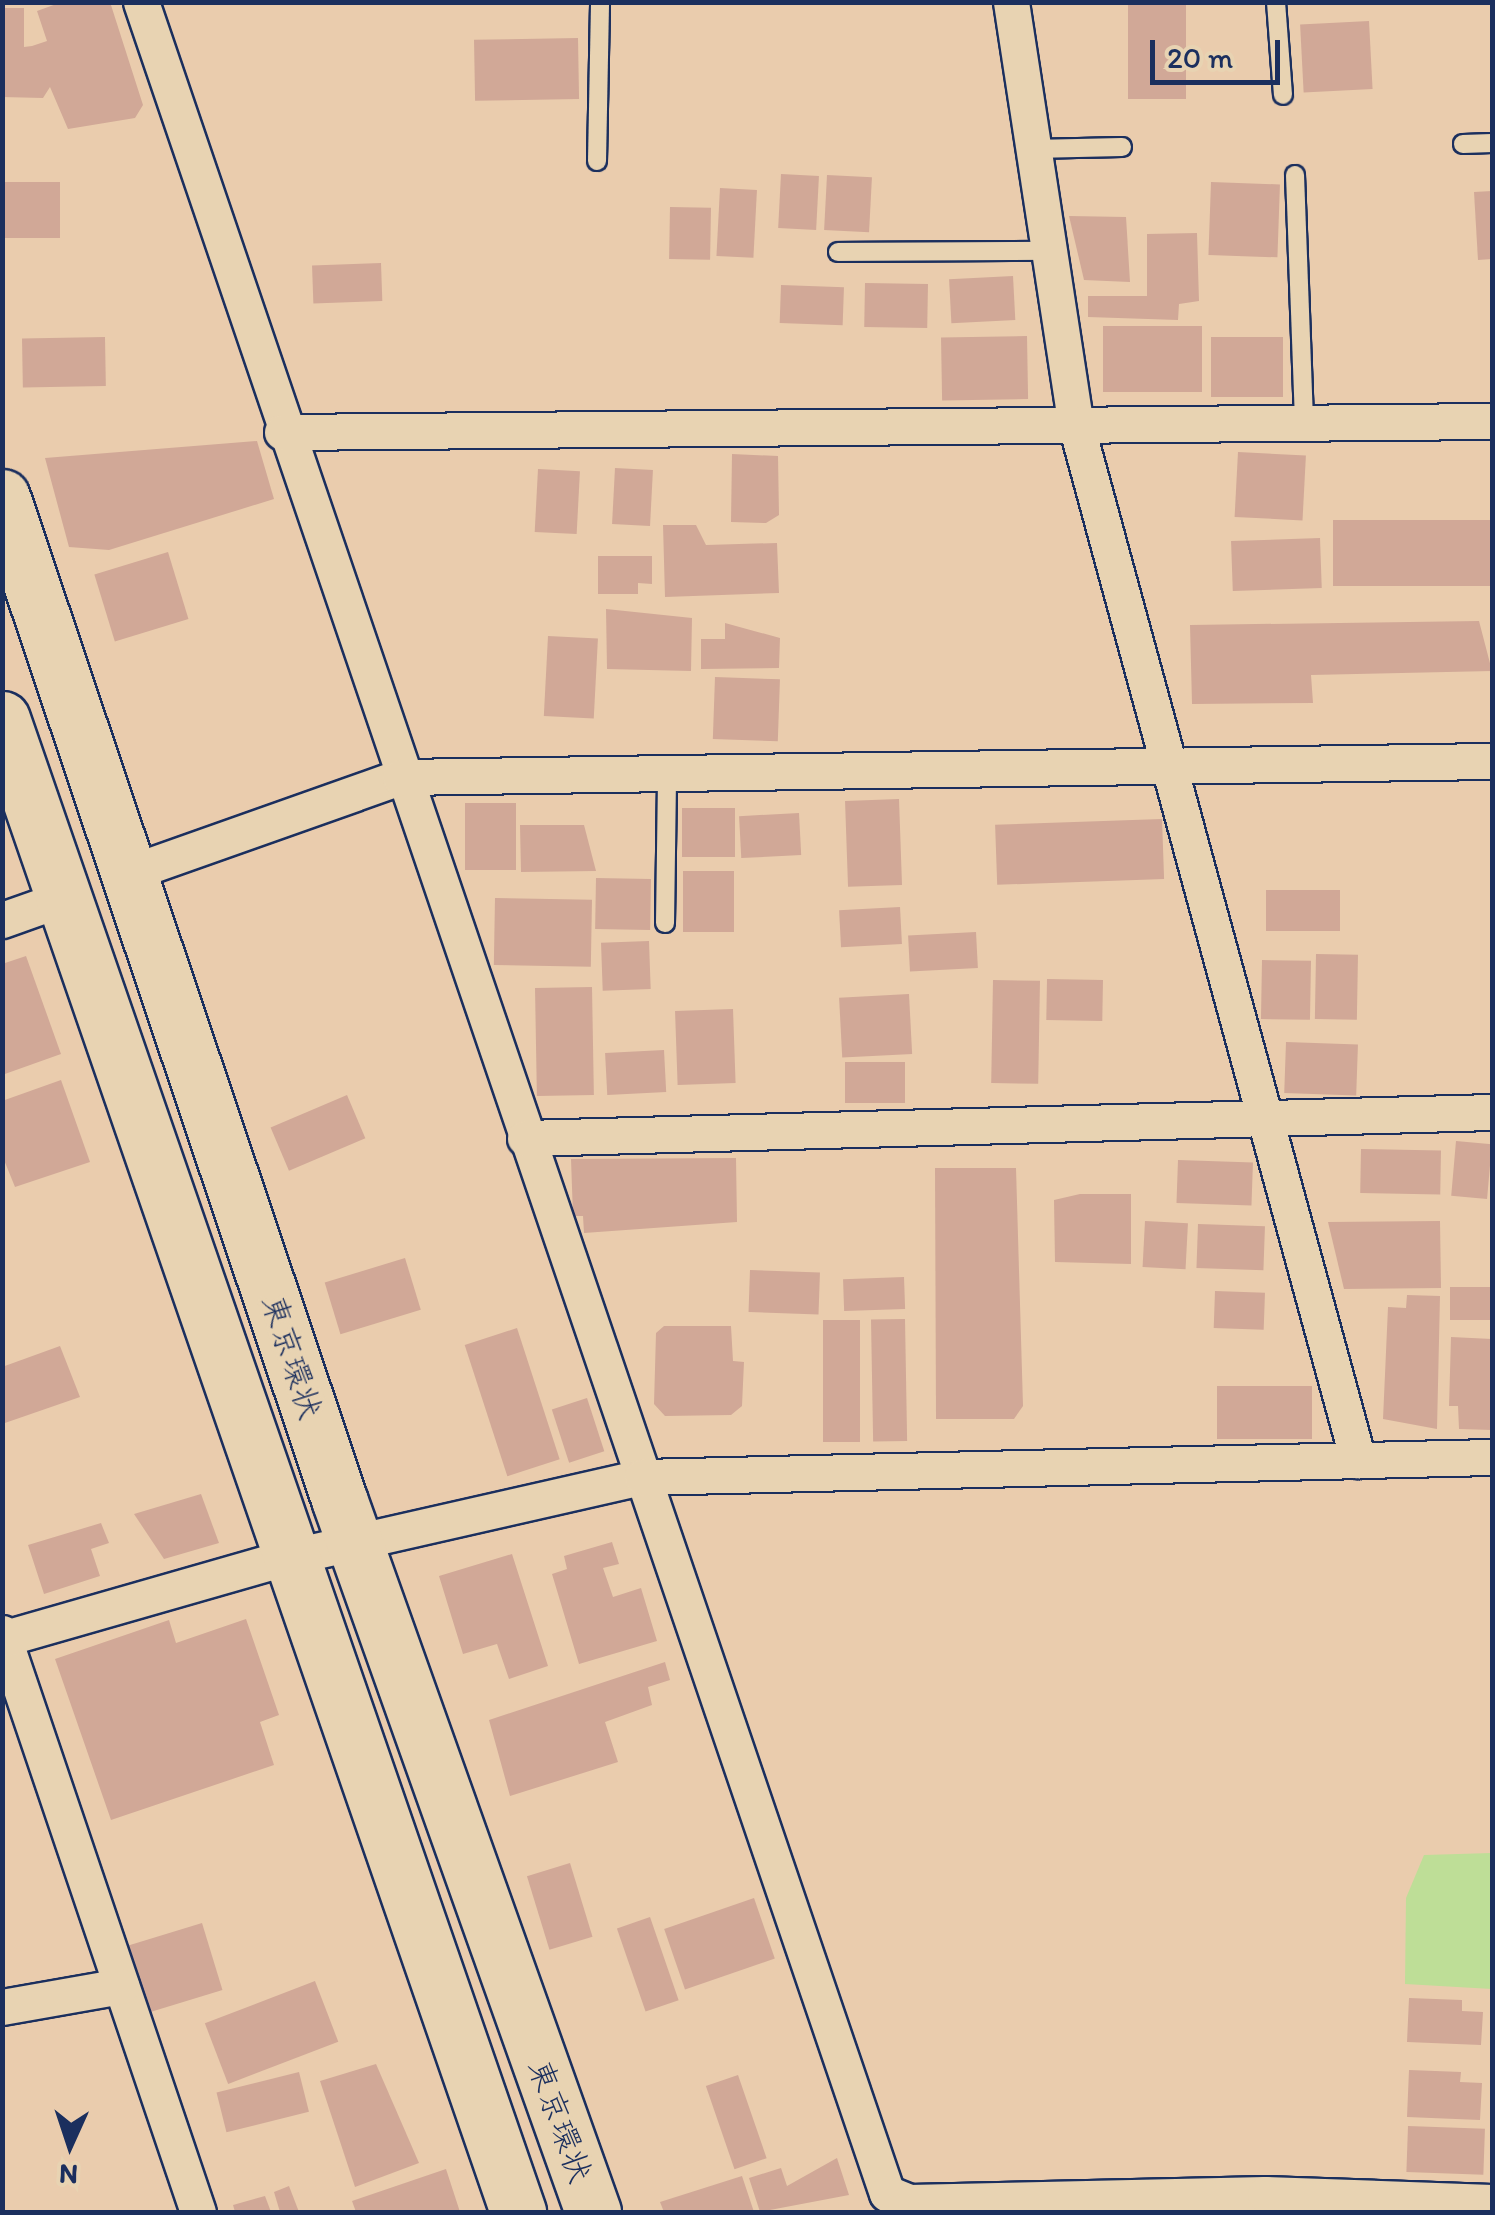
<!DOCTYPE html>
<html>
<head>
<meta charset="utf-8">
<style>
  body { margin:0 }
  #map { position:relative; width:1495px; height:2215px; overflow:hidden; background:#eaccad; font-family:Itim,"Klee One",sans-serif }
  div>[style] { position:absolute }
  .green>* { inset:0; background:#bede97 }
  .building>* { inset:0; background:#d1a897; transform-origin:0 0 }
  .roads { filter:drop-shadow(2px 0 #1b2f5e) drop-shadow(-2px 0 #1b2f5e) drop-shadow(0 2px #1b2f5e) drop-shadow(0 -2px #1b2f5e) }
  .service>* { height:18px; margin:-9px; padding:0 9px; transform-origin:9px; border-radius:9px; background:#e8d3b2 }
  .minor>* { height:35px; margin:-17.5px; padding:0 17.5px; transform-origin:17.5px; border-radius:17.5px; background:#e8d3b2 }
  .trunk>* { height:55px; margin:-27.5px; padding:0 27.5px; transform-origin:27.5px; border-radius:27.5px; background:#e8d3b2 }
  span { translate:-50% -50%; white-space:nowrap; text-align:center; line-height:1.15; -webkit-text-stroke:8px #e8d3b2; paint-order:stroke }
  .street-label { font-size:32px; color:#1b2f5e }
  .frame { position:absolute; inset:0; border:5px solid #1b2f5e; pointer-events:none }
  .north { position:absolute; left:20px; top:2095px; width:100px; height:100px; -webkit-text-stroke:8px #e8d3b2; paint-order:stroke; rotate:183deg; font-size:28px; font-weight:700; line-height:40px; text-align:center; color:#1b2f5e }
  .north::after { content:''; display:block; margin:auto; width:35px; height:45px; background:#1b2f5e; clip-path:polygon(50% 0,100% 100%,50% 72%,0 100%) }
  .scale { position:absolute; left:1150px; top:40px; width:130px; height:45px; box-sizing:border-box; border:5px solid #1b2f5e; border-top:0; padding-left:12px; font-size:30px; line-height:35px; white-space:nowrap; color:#1b2f5e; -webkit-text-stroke:8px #e8d3b2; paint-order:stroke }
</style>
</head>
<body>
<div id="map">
  <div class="green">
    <i style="clip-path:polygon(1492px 1853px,1492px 1989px,1405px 1984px,1406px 1898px,1424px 1855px)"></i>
  </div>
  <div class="building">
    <i style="clip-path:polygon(62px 2px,110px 2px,143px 105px,135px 118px,68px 129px,50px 87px,43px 98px,2px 97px,2px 8px,24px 8px,24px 47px,32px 46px,47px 41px,37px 11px)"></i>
    <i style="left:1128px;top:2px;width:58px;height:97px"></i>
    <i style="left:1369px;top:21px;width:68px;height:69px;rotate:87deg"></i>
    <i style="left:578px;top:38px;width:61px;height:104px;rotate:89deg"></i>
    <i style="left:781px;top:174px;width:38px;height:54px;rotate:3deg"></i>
    <i style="left:827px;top:175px;width:45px;height:55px;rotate:3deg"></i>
    <i style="left:2px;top:182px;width:58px;height:56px"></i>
    <i style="left:1211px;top:182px;width:69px;height:73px;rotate:2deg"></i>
    <i style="left:720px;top:188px;width:37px;height:68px;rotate:3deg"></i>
    <i style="clip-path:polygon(1492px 191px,1492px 259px,1478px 260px,1474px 192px)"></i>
    <i style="left:670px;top:207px;width:41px;height:52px;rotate:1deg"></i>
    <i style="clip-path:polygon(1069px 216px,1126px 217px,1130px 282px,1084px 280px)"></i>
    <i style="clip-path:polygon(1197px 233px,1199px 301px,1179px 304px,1178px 320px,1088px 317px,1088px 296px,1147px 296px,1147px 234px)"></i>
    <i style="left:381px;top:263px;width:38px;height:69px;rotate:88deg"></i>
    <i style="left:1013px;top:276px;width:44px;height:64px;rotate:87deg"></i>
    <i style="left:865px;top:283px;width:63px;height:44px;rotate:1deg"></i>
    <i style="left:781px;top:285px;width:63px;height:38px;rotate:2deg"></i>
    <i style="left:1103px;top:326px;width:99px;height:66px"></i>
    <i style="left:1027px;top:336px;width:63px;height:86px;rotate:89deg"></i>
    <i style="left:105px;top:337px;width:49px;height:83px;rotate:89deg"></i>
    <i style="left:1211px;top:337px;width:72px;height:60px"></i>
    <i style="clip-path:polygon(257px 441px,274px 499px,109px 550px,69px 547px,45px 458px)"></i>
    <i style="left:1238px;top:452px;width:68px;height:65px;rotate:3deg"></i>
    <i style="clip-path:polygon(732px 454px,778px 456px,779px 515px,766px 523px,731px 522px)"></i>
    <i style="left:615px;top:468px;width:38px;height:56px;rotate:3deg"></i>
    <i style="left:538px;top:469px;width:42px;height:63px;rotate:3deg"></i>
    <i style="left:1492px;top:520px;width:66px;height:159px;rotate:90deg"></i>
    <i style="clip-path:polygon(663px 525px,696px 525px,706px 545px,777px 543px,779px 593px,665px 597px)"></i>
    <i style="left:1320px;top:538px;width:50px;height:89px;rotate:88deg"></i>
    <i style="left:168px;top:552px;width:70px;height:77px;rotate:73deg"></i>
    <i style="clip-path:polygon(598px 556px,652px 556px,652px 584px,638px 583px,638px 594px,598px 594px)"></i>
    <i style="clip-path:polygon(606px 609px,692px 618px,691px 671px,607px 669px)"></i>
    <i style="clip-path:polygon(1479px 621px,1492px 671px,1311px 675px,1313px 703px,1192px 704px,1190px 625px)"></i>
    <i style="clip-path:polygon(725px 623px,780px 638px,779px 668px,701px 669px,701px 639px,725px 639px)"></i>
    <i style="left:548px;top:636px;width:50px;height:80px;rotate:3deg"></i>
    <i style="left:715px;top:677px;width:65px;height:62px;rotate:2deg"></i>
    <i style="left:899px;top:799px;width:86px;height:54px;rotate:88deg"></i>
    <i style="left:465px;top:803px;width:51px;height:67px"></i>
    <i style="left:682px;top:808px;width:53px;height:49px"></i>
    <i style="left:799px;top:813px;width:42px;height:60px;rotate:87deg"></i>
    <i style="left:1162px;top:819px;width:60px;height:167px;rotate:88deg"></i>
    <i style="clip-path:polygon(520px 825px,584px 825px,596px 871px,521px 872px)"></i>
    <i style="left:734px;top:871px;width:61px;height:51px;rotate:90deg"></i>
    <i style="left:596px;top:878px;width:55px;height:51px;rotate:1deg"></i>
    <i style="left:1266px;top:890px;width:74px;height:41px"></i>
    <i style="left:495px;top:898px;width:97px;height:67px;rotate:1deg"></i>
    <i style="left:900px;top:907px;width:37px;height:61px;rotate:87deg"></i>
    <i style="left:976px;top:932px;width:36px;height:68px;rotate:87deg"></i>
    <i style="left:649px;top:941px;width:48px;height:48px;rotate:88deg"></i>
    <i style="left:1316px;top:954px;width:42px;height:65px;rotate:1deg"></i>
    <i style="clip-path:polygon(26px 956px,61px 1054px,2px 1075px,2px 964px)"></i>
    <i style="left:1262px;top:960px;width:49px;height:59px;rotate:1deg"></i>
    <i style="left:1047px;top:979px;width:56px;height:41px;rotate:1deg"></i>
    <i style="left:993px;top:980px;width:47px;height:103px;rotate:1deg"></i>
    <i style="left:592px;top:987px;width:108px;height:57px;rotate:89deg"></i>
    <i style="left:909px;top:994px;width:60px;height:70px;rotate:87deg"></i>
    <i style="left:733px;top:1009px;width:74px;height:58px;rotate:88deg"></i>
    <i style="left:1286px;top:1042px;width:72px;height:51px;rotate:2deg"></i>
    <i style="left:664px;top:1050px;width:42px;height:59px;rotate:87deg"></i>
    <i style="left:905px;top:1062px;width:41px;height:60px;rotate:90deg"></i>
    <i style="clip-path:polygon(61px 1080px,90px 1162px,15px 1187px,2px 1155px,2px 1101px)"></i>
    <i style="left:347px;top:1095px;width:47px;height:83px;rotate:67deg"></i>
    <i style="left:1456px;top:1141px;width:36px;height:55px;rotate:5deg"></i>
    <i style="left:1361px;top:1149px;width:80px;height:44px;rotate:1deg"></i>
    <i style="clip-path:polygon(736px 1158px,737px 1222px,584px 1233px,583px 1216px,573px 1216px,571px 1159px)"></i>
    <i style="left:1178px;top:1160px;width:75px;height:43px;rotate:2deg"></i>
    <i style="clip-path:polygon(935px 1168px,1016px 1168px,1023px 1406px,1014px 1419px,936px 1419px)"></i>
    <i style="clip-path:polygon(1080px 1194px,1131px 1194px,1131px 1264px,1055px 1262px,1054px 1200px)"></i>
    <i style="left:1145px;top:1221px;width:43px;height:46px;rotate:3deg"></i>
    <i style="clip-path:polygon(1440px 1221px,1441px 1288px,1344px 1289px,1328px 1222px)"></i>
    <i style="left:1198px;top:1224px;width:67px;height:44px;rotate:2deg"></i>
    <i style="left:405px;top:1258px;width:54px;height:84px;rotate:73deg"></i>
    <i style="left:750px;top:1270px;width:70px;height:42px;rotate:2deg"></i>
    <i style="left:904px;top:1277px;width:32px;height:61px;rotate:88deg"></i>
    <i style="left:1450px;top:1287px;width:42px;height:33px"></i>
    <i style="left:1215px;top:1291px;width:50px;height:37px;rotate:2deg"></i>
    <i style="clip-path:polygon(1407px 1295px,1440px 1296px,1437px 1429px,1383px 1419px,1388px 1307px,1406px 1308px)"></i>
    <i style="left:905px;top:1319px;width:122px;height:34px;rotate:89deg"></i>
    <i style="left:860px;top:1320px;width:122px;height:37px;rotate:90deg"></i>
    <i style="clip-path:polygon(664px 1326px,731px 1326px,733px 1361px,744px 1362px,742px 1406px,731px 1415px,665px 1416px,654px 1404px,656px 1333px)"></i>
    <i style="left:517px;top:1328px;width:138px;height:55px;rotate:72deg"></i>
    <i style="clip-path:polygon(1451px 1337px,1492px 1339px,1492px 1430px,1459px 1429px,1458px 1406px,1449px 1406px)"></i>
    <i style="clip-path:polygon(60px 1346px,80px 1397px,2px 1424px,2px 1367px)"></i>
    <i style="left:1217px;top:1386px;width:95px;height:53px"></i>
    <i style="left:587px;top:1398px;width:56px;height:37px;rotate:72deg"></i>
    <i style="clip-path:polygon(201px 1494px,219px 1543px,164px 1559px,134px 1514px)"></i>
    <i style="clip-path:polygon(101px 1523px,109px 1543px,91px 1549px,100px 1576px,44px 1594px,28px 1545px)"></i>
    <i style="clip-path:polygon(612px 1542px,619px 1564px,603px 1568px,613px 1597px,641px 1588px,657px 1641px,579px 1664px,552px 1574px,567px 1569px,564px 1556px)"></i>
    <i style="clip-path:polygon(512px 1554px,548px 1666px,509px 1679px,497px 1644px,463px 1654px,439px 1576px)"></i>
    <i style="clip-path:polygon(246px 1619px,279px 1715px,260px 1722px,274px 1765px,111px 1820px,55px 1659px,169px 1620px,176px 1643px)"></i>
    <i style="clip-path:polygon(665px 1662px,670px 1680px,648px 1687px,652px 1705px,605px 1722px,618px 1762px,510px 1796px,489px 1720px)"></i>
    <i style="left:570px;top:1863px;width:77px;height:45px;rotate:73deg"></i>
    <i style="left:754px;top:1898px;width:64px;height:95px;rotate:71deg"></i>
    <i style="left:650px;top:1917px;width:88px;height:35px;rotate:71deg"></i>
    <i style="left:202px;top:1923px;width:70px;height:77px;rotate:73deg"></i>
    <i style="left:315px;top:1981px;width:65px;height:118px;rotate:69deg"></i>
    <i style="clip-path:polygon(1409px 1998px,1462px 2000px,1462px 2011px,1483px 2012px,1481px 2045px,1407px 2042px)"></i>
    <i style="clip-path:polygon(376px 2064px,419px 2163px,355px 2187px,320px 2081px)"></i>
    <i style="clip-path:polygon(1409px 2070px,1461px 2072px,1460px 2082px,1482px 2083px,1480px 2120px,1407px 2117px)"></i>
    <i style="left:299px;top:2072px;width:41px;height:85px;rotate:76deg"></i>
    <i style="left:738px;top:2075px;width:88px;height:34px;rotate:71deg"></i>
    <i style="left:1408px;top:2126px;width:77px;height:46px;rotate:2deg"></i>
    <i style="clip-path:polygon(837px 2158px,849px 2195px,760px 2212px,749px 2178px,781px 2168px,787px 2186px)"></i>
    <i style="clip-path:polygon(446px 2169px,460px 2212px,356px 2212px,352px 2201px)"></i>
    <i style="clip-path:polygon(742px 2176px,754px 2212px,664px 2212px,660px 2202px)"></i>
    <i style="clip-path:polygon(289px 2186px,299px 2212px,280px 2212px,274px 2192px)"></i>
    <i style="clip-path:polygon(265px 2196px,271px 2212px,235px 2212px,233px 2205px)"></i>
  </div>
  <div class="roads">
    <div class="service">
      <i style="left:1276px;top:2px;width:93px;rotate:85.7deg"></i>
      <i style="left:1463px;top:144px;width:29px;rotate:-2deg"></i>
      <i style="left:1033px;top:149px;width:89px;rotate:-1.3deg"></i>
      <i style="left:597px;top:161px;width:159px;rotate:-88.9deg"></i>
      <i style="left:1295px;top:175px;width:247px;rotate:87.9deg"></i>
      <i style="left:838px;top:252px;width:211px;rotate:-0.3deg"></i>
      <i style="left:665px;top:923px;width:150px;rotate:-89.2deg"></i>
    </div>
    <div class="minor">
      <i style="left:141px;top:2px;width:2315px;rotate:71.2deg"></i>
      <i style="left:887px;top:2193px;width:24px;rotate:22deg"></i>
      <i style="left:909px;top:2202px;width:356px;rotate:-1.3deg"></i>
      <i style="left:1265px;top:2194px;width:227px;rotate:2deg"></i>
      <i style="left:1011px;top:2px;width:428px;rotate:81.3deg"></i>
      <i style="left:1076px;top:425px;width:1073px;rotate:74.76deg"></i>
      <i style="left:282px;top:432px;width:1210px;rotate:-0.52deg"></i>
      <i style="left:129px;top:873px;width:288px;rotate:-19.5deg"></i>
      <i style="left:400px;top:777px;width:1092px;rotate:-0.84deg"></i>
      <i style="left:2px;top:920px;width:66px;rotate:-19.5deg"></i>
      <i style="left:525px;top:1138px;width:967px;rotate:-1.54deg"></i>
      <i style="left:2px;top:1633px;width:611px;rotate:71.3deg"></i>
      <i style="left:2px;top:1639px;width:294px;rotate:-16deg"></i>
      <i style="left:285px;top:1558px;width:366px;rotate:-12.8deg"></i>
      <i style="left:642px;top:1477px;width:850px;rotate:-1.35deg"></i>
      <i style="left:2px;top:2007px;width:121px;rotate:-10deg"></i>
    </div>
    <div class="trunk">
      <i style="left:2px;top:497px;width:1057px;rotate:71.41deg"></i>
      <i style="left:339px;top:1499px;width:757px;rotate:70.39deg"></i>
      <i style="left:2px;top:719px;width:1580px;rotate:70.93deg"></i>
    </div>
  </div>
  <div class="street-label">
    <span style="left:292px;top:1357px;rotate:72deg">東京環状</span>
    <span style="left:560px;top:2121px;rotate:70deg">東京環状</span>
  </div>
  <div class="frame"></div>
  <div class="north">N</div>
  <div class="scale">20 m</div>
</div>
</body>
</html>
